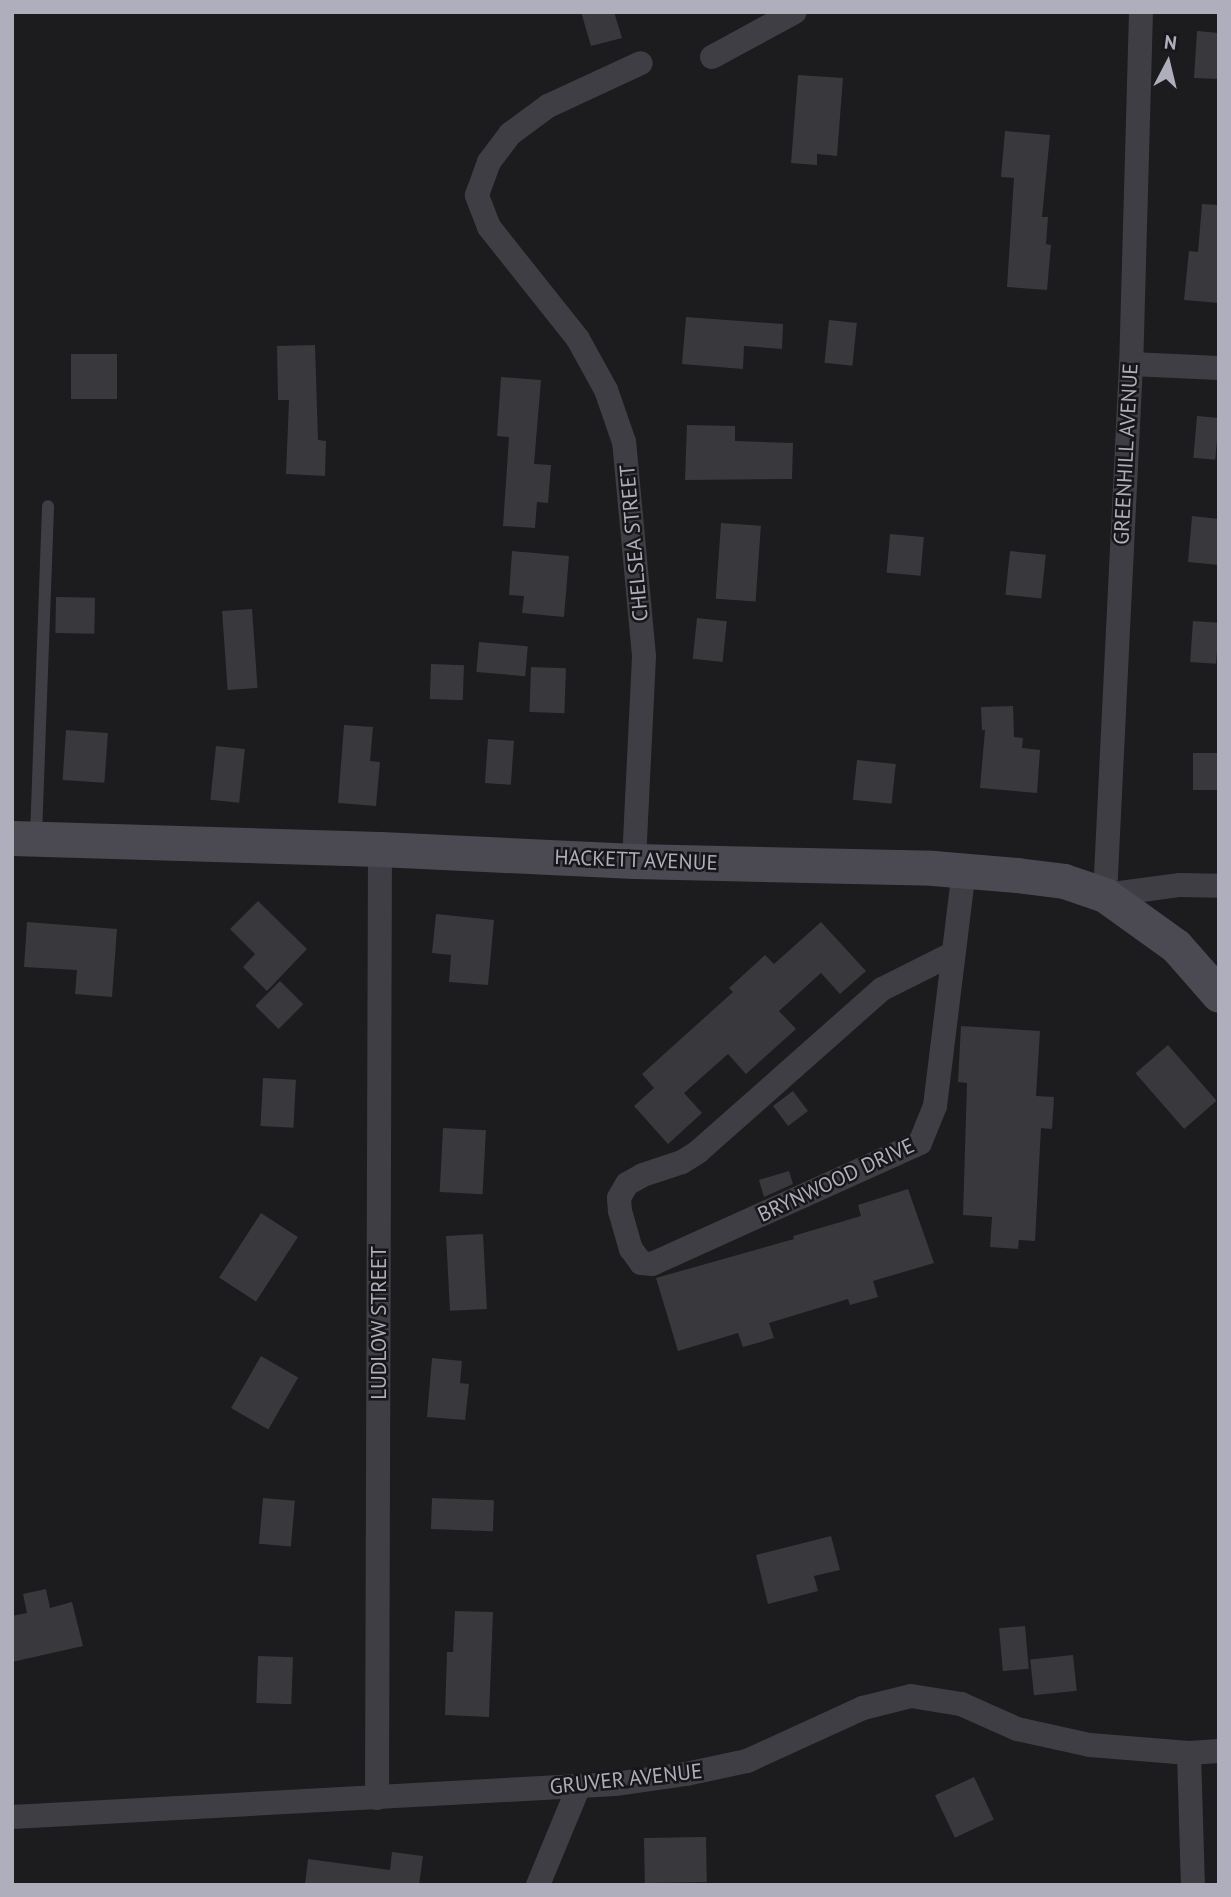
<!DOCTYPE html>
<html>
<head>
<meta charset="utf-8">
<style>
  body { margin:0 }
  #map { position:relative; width:1231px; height:1897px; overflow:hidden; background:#1c1b1d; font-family:"PT Sans",sans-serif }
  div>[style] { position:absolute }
  .building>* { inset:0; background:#39383c; transform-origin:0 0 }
  .lane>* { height:12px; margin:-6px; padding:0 6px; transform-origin:6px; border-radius:6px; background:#3f3e44 }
  .street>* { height:24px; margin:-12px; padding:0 12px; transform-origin:12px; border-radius:12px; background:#3f3e44 }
  .secondary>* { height:35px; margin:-17.5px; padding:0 17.5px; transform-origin:17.5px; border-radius:17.5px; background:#4b4a52 }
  span { translate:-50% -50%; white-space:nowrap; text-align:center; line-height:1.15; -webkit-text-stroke:5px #171618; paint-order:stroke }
  .street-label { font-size:21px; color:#afaebc }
  .frame { position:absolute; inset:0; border:14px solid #afaebc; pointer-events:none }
  .north { position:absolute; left:1133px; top:28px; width:70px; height:70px; -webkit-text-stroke:5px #171618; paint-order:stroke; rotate:7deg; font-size:19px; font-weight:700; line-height:28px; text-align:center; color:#afaebc }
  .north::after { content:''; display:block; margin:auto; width:24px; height:32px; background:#afaebc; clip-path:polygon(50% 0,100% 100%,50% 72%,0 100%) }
</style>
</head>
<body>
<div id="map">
  <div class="building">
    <i style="clip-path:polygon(581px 12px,614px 12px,622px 38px,591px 46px)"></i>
    <i style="clip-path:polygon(1197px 31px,1219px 33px,1219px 79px,1194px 78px)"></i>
    <i style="clip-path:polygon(798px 75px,843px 78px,837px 156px,817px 154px,817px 165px,791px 163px)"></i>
    <i style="clip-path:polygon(1005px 131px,1050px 135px,1042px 217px,1048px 217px,1046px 244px,1051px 245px,1047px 290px,1007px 287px,1014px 178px,1001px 177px)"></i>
    <i style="clip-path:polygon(1202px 204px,1219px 205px,1219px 303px,1184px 300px,1189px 251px,1198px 252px)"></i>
    <i style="clip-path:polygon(686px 317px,783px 324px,782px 349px,744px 346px,743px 369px,682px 364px)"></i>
    <i style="left:829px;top:320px;width:28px;height:43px;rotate:6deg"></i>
    <i style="clip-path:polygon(315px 345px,318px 440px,326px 441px,325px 476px,286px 474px,289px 400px,278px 400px,277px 346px)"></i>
    <i style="left:71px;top:354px;width:46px;height:45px"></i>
    <i style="clip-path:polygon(501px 377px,541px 380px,534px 464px,551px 465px,548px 503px,537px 502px,535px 528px,503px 526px,509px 437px,497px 436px)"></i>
    <i style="left:1197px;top:416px;width:22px;height:42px;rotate:5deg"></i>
    <i style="clip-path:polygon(687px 425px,735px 426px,735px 441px,793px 443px,792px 479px,685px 480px)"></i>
    <i style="clip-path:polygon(1192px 516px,1219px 519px,1219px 565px,1188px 562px)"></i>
    <i style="left:721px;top:523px;width:40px;height:76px;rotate:4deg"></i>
    <i style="left:890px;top:534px;width:34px;height:39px;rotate:5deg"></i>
    <i style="clip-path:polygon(512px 551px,569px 556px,564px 617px,522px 613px,524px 596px,509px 595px)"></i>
    <i style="left:1010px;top:551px;width:36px;height:44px;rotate:6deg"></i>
    <i style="left:56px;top:597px;width:39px;height:36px;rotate:1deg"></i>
    <i style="left:252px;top:609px;width:79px;height:30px;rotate:86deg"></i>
    <i style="left:697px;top:618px;width:30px;height:41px;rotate:6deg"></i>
    <i style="left:1193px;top:621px;width:26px;height:41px;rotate:4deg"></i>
    <i style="left:479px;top:642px;width:49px;height:30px;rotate:5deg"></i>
    <i style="left:431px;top:664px;width:33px;height:35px;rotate:2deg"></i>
    <i style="left:531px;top:667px;width:35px;height:45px;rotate:2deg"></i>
    <i style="clip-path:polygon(1013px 706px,1014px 737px,1023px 738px,1022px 748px,1040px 750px,1037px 793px,980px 788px,985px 730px,982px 730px,981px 707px)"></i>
    <i style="clip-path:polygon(344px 725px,373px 727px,370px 761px,380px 762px,376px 806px,338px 803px)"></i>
    <i style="left:66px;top:730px;width:42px;height:50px;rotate:4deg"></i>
    <i style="left:488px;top:739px;width:26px;height:44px;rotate:4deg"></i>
    <i style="left:216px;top:746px;width:29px;height:54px;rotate:6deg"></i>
    <i style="left:1219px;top:753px;width:37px;height:26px;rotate:90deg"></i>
    <i style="left:857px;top:760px;width:39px;height:40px;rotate:6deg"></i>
    <i style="clip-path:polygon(258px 901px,307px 949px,267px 991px,243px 967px,255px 954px,230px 929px)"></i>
    <i style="clip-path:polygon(436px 914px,494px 920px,488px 985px,449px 982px,451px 955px,432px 953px)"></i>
    <i style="clip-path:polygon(27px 922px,117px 929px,112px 997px,75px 994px,77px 970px,24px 967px)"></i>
    <i style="clip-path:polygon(821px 922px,866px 971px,840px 994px,821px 973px,779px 1011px,796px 1029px,746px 1074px,728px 1054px,684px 1093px,702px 1113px,668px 1144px,634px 1106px,654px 1088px,642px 1074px,733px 992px,729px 988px,765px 955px,774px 964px)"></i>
    <i style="left:280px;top:981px;width:33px;height:35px;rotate:45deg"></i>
    <i style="clip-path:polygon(961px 1026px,1040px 1031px,1036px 1096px,1054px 1097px,1052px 1129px,1041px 1128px,1035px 1241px,1019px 1240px,1018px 1249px,990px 1247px,992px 1217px,963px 1215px,967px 1083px,958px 1082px)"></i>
    <i style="left:1168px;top:1045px;width:74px;height:43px;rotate:49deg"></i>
    <i style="left:263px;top:1078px;width:33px;height:48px;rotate:3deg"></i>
    <i style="left:793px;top:1091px;width:25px;height:25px;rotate:53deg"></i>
    <i style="left:443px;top:1128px;width:43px;height:64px;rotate:3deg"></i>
    <i style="clip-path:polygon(789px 1171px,793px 1184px,764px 1197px,759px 1180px)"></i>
    <i style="clip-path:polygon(908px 1189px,934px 1263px,873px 1281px,878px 1297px,850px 1305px,848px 1299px,769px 1323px,774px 1338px,743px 1347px,738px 1333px,678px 1351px,656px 1278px,794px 1239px,793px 1236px,861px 1216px,858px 1205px)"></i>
    <i style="left:261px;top:1213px;width:44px;height:77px;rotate:33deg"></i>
    <i style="left:483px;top:1234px;width:75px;height:37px;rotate:87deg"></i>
    <i style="left:261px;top:1356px;width:43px;height:60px;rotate:30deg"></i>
    <i style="clip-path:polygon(432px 1358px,462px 1361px,460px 1383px,469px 1384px,465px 1420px,427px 1417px)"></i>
    <i style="left:263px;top:1498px;width:32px;height:46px;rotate:5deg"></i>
    <i style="left:432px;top:1498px;width:62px;height:31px;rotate:2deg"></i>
    <i style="clip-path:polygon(831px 1536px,840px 1570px,814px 1576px,818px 1591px,768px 1604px,756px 1555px)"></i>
    <i style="clip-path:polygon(46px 1589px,50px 1608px,72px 1602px,83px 1646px,12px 1662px,12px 1616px,27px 1613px,23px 1594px)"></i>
    <i style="clip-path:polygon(455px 1611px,493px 1612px,489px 1717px,445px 1715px,447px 1652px,453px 1652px)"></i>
    <i style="left:1025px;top:1626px;width:43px;height:26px;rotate:85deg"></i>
    <i style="left:1073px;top:1655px;width:36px;height:43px;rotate:84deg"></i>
    <i style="left:258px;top:1656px;width:35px;height:47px;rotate:2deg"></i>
    <i style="left:974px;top:1777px;width:47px;height:43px;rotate:65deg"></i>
    <i style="left:706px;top:1837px;width:45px;height:62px;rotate:89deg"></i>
    <i style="clip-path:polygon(392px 1852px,423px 1856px,419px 1885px,305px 1885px,308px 1859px,390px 1870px)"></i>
  </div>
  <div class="lane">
    <i style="left:36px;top:835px;width:329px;rotate:-87.9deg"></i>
  </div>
  <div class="street">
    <i style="left:1141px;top:12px;width:352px;rotate:91.6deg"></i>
    <i style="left:1131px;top:364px;width:532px;rotate:92.8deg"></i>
    <i style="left:1105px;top:895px;width:76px;rotate:-7.6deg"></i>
    <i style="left:1180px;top:885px;width:39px;rotate:1deg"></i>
    <i style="left:712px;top:57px;width:94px;rotate:-28.5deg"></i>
    <i style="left:1131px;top:364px;width:88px;rotate:2.6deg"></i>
    <i style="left:634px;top:861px;width:205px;rotate:-87.2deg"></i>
    <i style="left:644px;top:656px;width:215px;rotate:-95.3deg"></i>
    <i style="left:624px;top:442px;width:55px;rotate:-109.1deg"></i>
    <i style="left:606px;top:390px;width:58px;rotate:-118.8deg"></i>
    <i style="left:578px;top:339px;width:143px;rotate:-128.5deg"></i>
    <i style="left:489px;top:227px;width:34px;rotate:-111deg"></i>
    <i style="left:477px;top:195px;width:35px;rotate:-70deg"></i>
    <i style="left:489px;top:162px;width:35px;rotate:-53deg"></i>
    <i style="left:510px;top:134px;width:47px;rotate:-36.4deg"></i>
    <i style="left:548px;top:106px;width:102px;rotate:-24.8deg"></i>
    <i style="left:952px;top:954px;width:78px;rotate:153.4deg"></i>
    <i style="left:882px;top:989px;width:246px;rotate:138.5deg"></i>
    <i style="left:698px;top:1152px;width:19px;rotate:148deg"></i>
    <i style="left:682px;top:1162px;width:41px;rotate:161.6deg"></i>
    <i style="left:643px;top:1175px;width:18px;rotate:151deg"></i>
    <i style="left:627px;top:1184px;width:16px;rotate:120deg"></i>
    <i style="left:619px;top:1198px;width:13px;rotate:86deg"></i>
    <i style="left:620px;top:1211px;width:40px;rotate:74deg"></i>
    <i style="left:631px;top:1249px;width:17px;rotate:54deg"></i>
    <i style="left:641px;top:1263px;width:11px;rotate:5deg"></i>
    <i style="left:652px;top:1264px;width:294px;rotate:-24.3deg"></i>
    <i style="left:920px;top:1143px;width:40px;rotate:-68deg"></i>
    <i style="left:935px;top:1106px;width:238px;rotate:-83deg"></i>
    <i style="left:1189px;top:1753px;width:132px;rotate:88.3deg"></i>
    <i style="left:377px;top:1798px;width:949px;rotate:-89.82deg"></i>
    <i style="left:12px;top:1817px;width:604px;rotate:-3.13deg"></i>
    <i style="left:615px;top:1784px;width:72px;rotate:-8deg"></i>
    <i style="left:686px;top:1774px;width:62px;rotate:-12deg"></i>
    <i style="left:747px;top:1761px;width:128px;rotate:-24.6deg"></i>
    <i style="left:863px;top:1708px;width:49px;rotate:-14deg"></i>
    <i style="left:911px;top:1696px;width:51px;rotate:9.1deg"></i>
    <i style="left:961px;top:1704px;width:61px;rotate:24.1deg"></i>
    <i style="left:1017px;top:1729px;width:75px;rotate:12.4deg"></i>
    <i style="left:1090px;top:1745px;width:99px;rotate:4.6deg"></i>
    <i style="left:1189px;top:1753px;width:30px;rotate:-4deg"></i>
    <i style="left:538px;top:1885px;width:107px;rotate:-67.5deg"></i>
  </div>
  <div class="secondary">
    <i style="left:12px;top:838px;width:368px;rotate:1.7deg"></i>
    <i style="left:380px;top:849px;width:254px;rotate:2.7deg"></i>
    <i style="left:634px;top:861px;width:299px;rotate:1.3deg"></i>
    <i style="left:933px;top:868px;width:84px;rotate:4.8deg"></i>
    <i style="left:1017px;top:875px;width:47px;rotate:7.3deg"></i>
    <i style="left:1064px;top:881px;width:43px;rotate:18.9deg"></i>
    <i style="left:1105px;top:895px;width:87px;rotate:35.7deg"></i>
    <i style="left:1176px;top:946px;width:65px;rotate:48.7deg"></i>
  </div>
  <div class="street-label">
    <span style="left:1126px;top:454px;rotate:-87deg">GREENHILL AVENUE</span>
    <span style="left:634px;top:543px;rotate:-95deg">CHELSEA STREET</span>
    <span style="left:636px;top:860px;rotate:2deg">HACKETT AVENUE</span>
    <span style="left:836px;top:1180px;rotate:-25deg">BRYNWOOD DRIVE</span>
    <span style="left:379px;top:1323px;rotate:-90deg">LUDLOW STREET</span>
    <span style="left:626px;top:1779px;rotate:-6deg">GRUVER AVENUE</span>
  </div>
  <div class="frame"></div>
  <div class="north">N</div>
</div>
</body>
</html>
